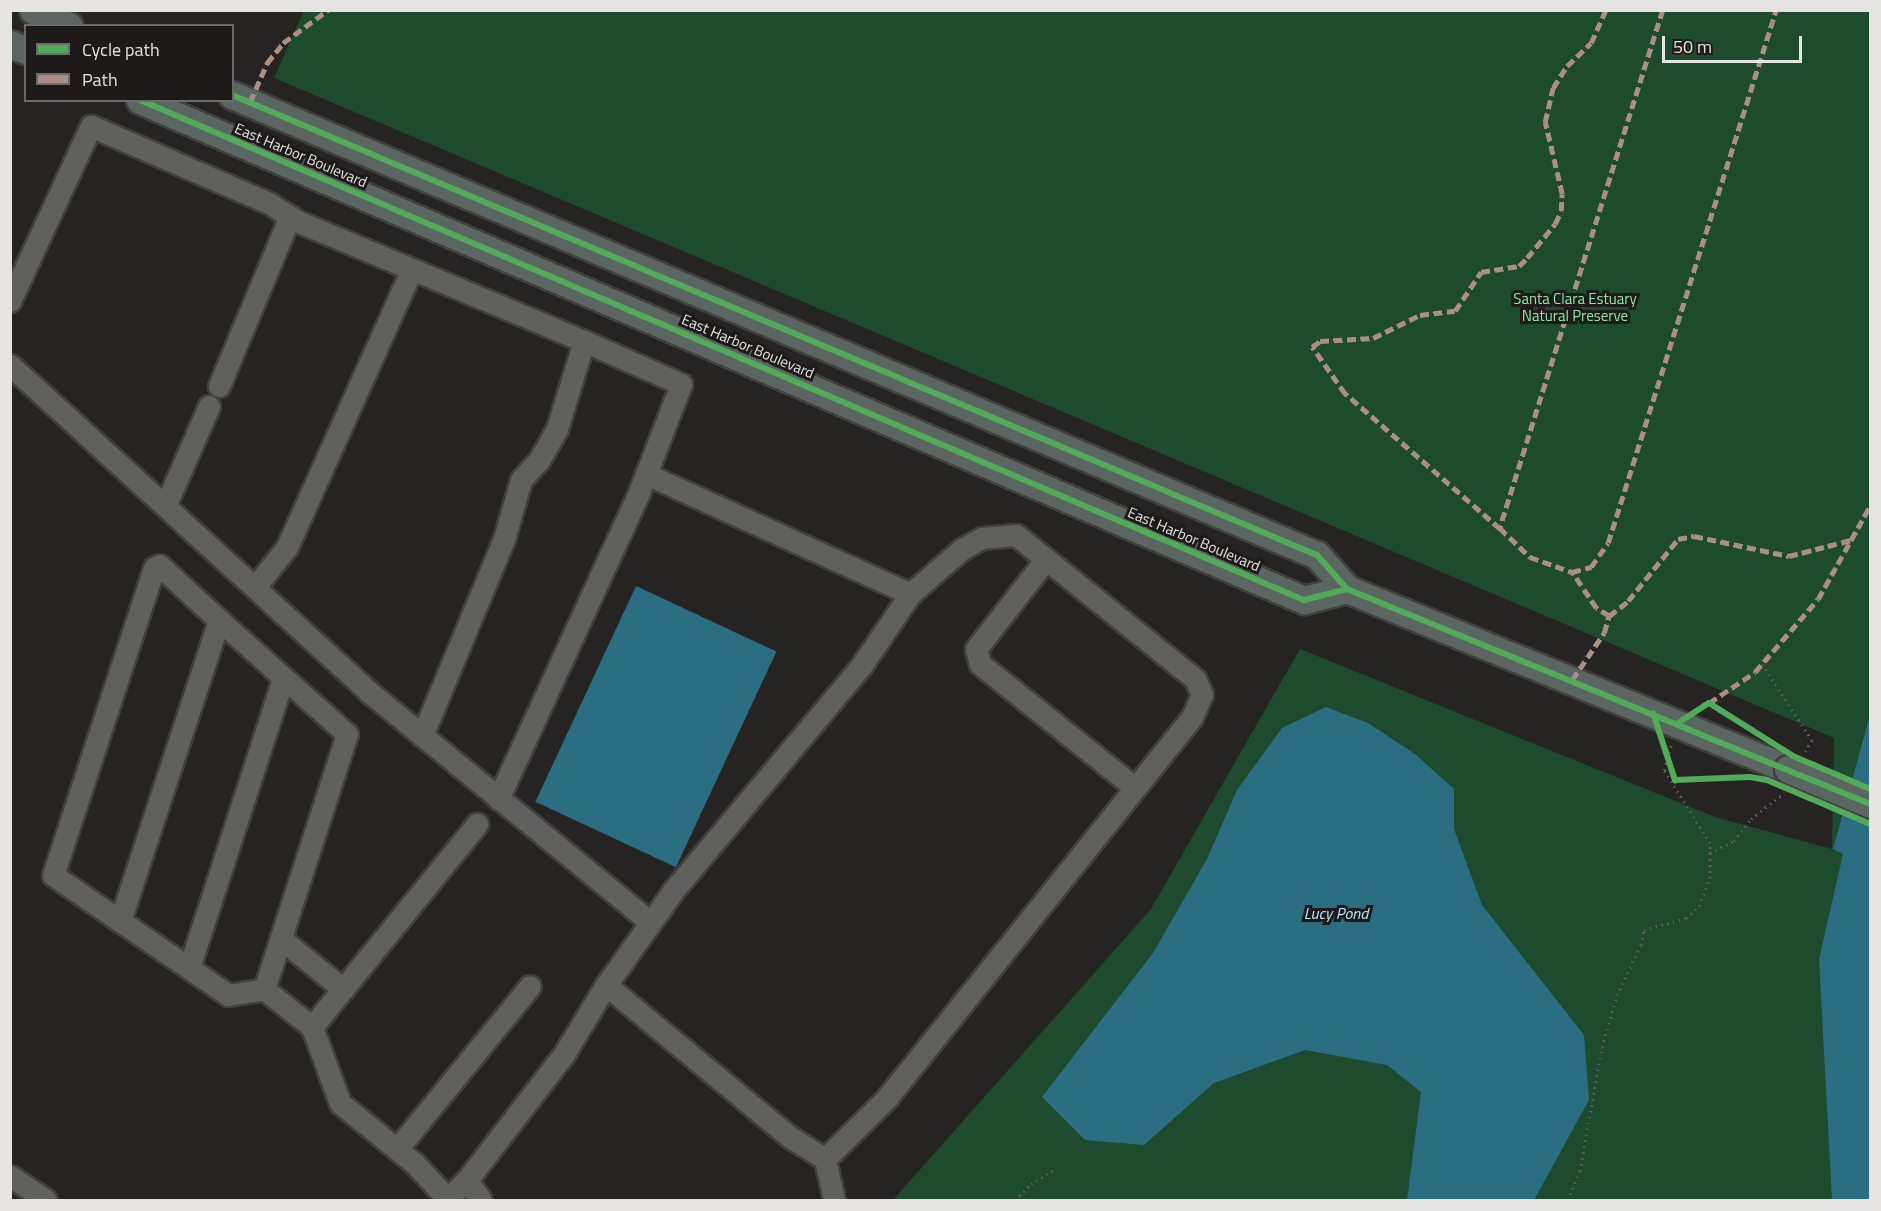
<!DOCTYPE html>
<html>
<head>
<meta charset="utf-8">
<style>
  body { margin:0 }
  #map { position:relative; width:1881px; height:1211px; overflow:hidden; background:#252423; font-family:"Titillium Web",sans-serif }
  div>[style] { position:absolute }
  .green>* { inset:0; background:#1e4a2d }
  .water>* { inset:0; background:#2b6d81; transform-origin:0 0 }
  .path>* { height:3px; margin-top:-1.5px; transform-origin:0; background:repeating-linear-gradient(90deg,#5c5b5b 0 1.5px,transparent 0 6px) }
  .roads { filter:drop-shadow(2px 0 #41403f) drop-shadow(-2px 0 #41403f) drop-shadow(0 2px #41403f) drop-shadow(0 -2px #41403f) }
  .minor>* { height:21px; margin:-10.5px; padding:0 10.5px; transform-origin:10.5px; border-radius:10.5px; background:#60605f }
  .major>* { height:27px; margin:-13.5px; padding:0 13.5px; transform-origin:13.5px; border-radius:13.5px; background:#5b6562 }
  .bridges { filter:drop-shadow(2px 0 #41403f) drop-shadow(-2px 0 #41403f) drop-shadow(0 2px #41403f) drop-shadow(0 -2px #41403f) }
  .major-bridge>* { height:27px; margin:-13.5px; padding:0 13.5px; transform-origin:13.5px; border-radius:13.5px; background:#5b6562 }
  .quiet>* { height:4.5px; margin-top:-2.25px; transform-origin:0; background:repeating-linear-gradient(90deg,#ac8f84 0 9px,transparent 0 13.5px) }
  .cycleway>* { height:6px; margin:-3px; padding:0 3px; transform-origin:3px; border-radius:3px; background:#51ab58 }
  span { translate:-50% -50%; white-space:nowrap; text-align:center; line-height:1.15; -webkit-text-stroke:6px #1d1a19; paint-order:stroke }
  .street-label { font-size:15px; color:#e6e4e3 }
  .park-label { font-size:15px; color:#8ae7a7 }
  .water-label { font-size:16px; color:#bde9f9; font-style:italic }
  .frame { position:absolute; inset:0; border:12px solid #e6e4e3; pointer-events:none }
  .legend { position:absolute; left:24px; top:24px; width:210px; height:78px; box-sizing:border-box; background:#1d1a19; border:2px solid #6d6b6a; margin:0; padding:8px 10px; list-style:none; font-size:18px; color:#e6e4e3 }
  .legend li { display:flex; align-items:center; gap:12px; height:30px }
  .legend b { width:30px; border:2px solid #6d6b6a }
  .scale { position:absolute; left:1662px; top:36px; width:140px; height:27px; box-sizing:border-box; border:3px solid #e6e4e3; border-top:0; padding-left:8px; font-size:18px; line-height:21px; white-space:nowrap; color:#e6e4e3; -webkit-text-stroke:4px #1d1a19; paint-order:stroke }
</style>
</head>
<body>
<div id="map">
  <div class="green">
    <i style="clip-path:polygon(304px 10px,1870px 11px,1870px 1200px,893px 1200px,1151px 909px,1300px 649px,1715px 817px,1832px 849px,1834px 738px,274px 78px)"></i>
  </div>
  <div class="water">
    <i style="left:636px;top:586px;width:155px;height:238px;rotate:25deg"></i>
    <i style="clip-path:polygon(1326px 707px,1368px 723px,1415px 754px,1454px 789px,1454px 829px,1482px 905px,1584px 1035px,1589px 1100px,1534px 1200px,1407px 1200px,1421px 1092px,1387px 1065px,1305px 1050px,1214px 1083px,1144px 1145px,1085px 1140px,1042px 1097px,1153px 953px,1207px 859px,1237px 790px,1282px 728px)"></i>
    <i style="clip-path:polygon(1870px 715px,1870px 1200px,1832px 1200px,1819px 959px,1843px 854px,1833px 849px)"></i>
  </div>
  <div class="path">
    <i style="left:1762px;top:664px;width:91px;rotate:56.7deg"></i>
    <i style="left:1812px;top:740px;width:13px;rotate:122deg"></i>
    <i style="left:1710px;top:853px;width:27px;rotate:-27deg"></i>
    <i style="left:1734px;top:841px;width:28px;rotate:-52deg"></i>
    <i style="left:1751px;top:819px;width:42px;rotate:-38.2deg"></i>
    <i style="left:1015px;top:1200px;width:23px;rotate:-45deg"></i>
    <i style="left:1031px;top:1184px;width:26px;rotate:-32deg"></i>
    <i style="left:1568px;top:1200px;width:31px;rotate:-68deg"></i>
    <i style="left:1580px;top:1171px;width:126px;rotate:-79.9deg"></i>
    <i style="left:1602px;top:1047px;width:54px;rotate:-73.9deg"></i>
    <i style="left:1617px;top:995px;width:55px;rotate:-64.4deg"></i>
    <i style="left:1641px;top:945px;width:15px;rotate:-79deg"></i>
    <i style="left:1644px;top:930px;width:44px;rotate:-15.9deg"></i>
    <i style="left:1686px;top:918px;width:18px;rotate:-43deg"></i>
    <i style="left:1699px;top:906px;width:30px;rotate:-69deg"></i>
    <i style="left:1710px;top:878px;width:35px;rotate:-90deg"></i>
    <i style="left:1710px;top:843px;width:86px;rotate:-122.2deg"></i>
    <i style="left:1664px;top:770px;width:26px;rotate:-74deg"></i>
  </div>
  <div class="roads">
    <div class="minor">
      <i style="left:10px;top:301px;width:193px;rotate:-65.2deg"></i>
      <i style="left:91px;top:126px;width:194px;rotate:23.4deg"></i>
      <i style="left:269px;top:203px;width:33px;rotate:33deg"></i>
      <i style="left:297px;top:221px;width:311px;rotate:22.7deg"></i>
      <i style="left:584px;top:341px;width:92px;rotate:107.1deg"></i>
      <i style="left:557px;top:429px;width:36px;rotate:120deg"></i>
      <i style="left:539px;top:460px;width:27px;rotate:132deg"></i>
      <i style="left:521px;top:480px;width:61px;rotate:106.1deg"></i>
      <i style="left:504px;top:539px;width:213px;rotate:112.6deg"></i>
      <i style="left:10px;top:365px;width:484px;rotate:42.3deg"></i>
      <i style="left:368px;top:691px;width:365px;rotate:39.3deg"></i>
      <i style="left:219px;top:386px;width:184px;rotate:-67.3deg"></i>
      <i style="left:646px;top:474px;width:290px;rotate:24.4deg"></i>
      <i style="left:910px;top:594px;width:69px;rotate:-40.9deg"></i>
      <i style="left:962px;top:549px;width:23px;rotate:-29deg"></i>
      <i style="left:982px;top:538px;width:34px;rotate:-5deg"></i>
      <i style="left:1016px;top:535px;width:230px;rotate:38.8deg"></i>
      <i style="left:1195px;top:679px;width:17px;rotate:65deg"></i>
      <i style="left:1202px;top:694px;width:25px;rotate:113deg"></i>
      <i style="left:1192px;top:717px;width:487px;rotate:128.7deg"></i>
      <i style="left:888px;top:1097px;width:88px;rotate:135.5deg"></i>
      <i style="left:825px;top:1159px;width:42px;rotate:77.6deg"></i>
      <i style="left:166px;top:504px;width:107px;rotate:-66.3deg"></i>
      <i style="left:1046px;top:559px;width:114px;rotate:127.9deg"></i>
      <i style="left:976px;top:649px;width:16px;rotate:75deg"></i>
      <i style="left:980px;top:664px;width:197px;rotate:38.6deg"></i>
      <i style="left:255px;top:587px;width:51px;rotate:-51.3deg"></i>
      <i style="left:287px;top:547px;width:303px;rotate:-65.8deg"></i>
      <i style="left:219px;top:620px;width:81px;rotate:-137.5deg"></i>
      <i style="left:159px;top:565px;width:6px;rotate:149deg"></i>
      <i style="left:154px;top:568px;width:323px;rotate:108.2deg"></i>
      <i style="left:53px;top:875px;width:212px;rotate:34.4deg"></i>
      <i style="left:228px;top:995px;width:36px;rotate:-9deg"></i>
      <i style="left:264px;top:989px;width:61px;rotate:38.4deg"></i>
      <i style="left:312px;top:1027px;width:81px;rotate:69.8deg"></i>
      <i style="left:340px;top:1103px;width:95px;rotate:39deg"></i>
      <i style="left:414px;top:1163px;width:48px;rotate:46.7deg"></i>
      <i style="left:498px;top:799px;width:335px;rotate:-65.3deg"></i>
      <i style="left:638px;top:495px;width:119px;rotate:-68.8deg"></i>
      <i style="left:681px;top:384px;width:106px;rotate:-156.1deg"></i>
      <i style="left:120px;top:921px;width:317px;rotate:-71.8deg"></i>
      <i style="left:219px;top:620px;width:171px;rotate:41.7deg"></i>
      <i style="left:347px;top:734px;width:268px;rotate:108deg"></i>
      <i style="left:281px;top:939px;width:80px;rotate:38.9deg"></i>
      <i style="left:189px;top:968px;width:305px;rotate:-72deg"></i>
      <i style="left:606px;top:985px;width:239px;rotate:39.6deg"></i>
      <i style="left:790px;top:1137px;width:41px;rotate:32.2deg"></i>
      <i style="left:312px;top:1027px;width:262px;rotate:-50.9deg"></i>
      <i style="left:397px;top:1149px;width:210px;rotate:-50.8deg"></i>
      <i style="left:10px;top:1176px;width:43px;rotate:33.7deg"></i>
      <i style="left:467px;top:1180px;width:24px;rotate:55deg"></i>
      <i style="left:446px;top:1200px;width:29px;rotate:-44deg"></i>
      <i style="left:467px;top:1180px;width:159px;rotate:-52.4deg"></i>
      <i style="left:564px;top:1054px;width:81px;rotate:-58.7deg"></i>
      <i style="left:606px;top:985px;width:115px;rotate:-54.5deg"></i>
      <i style="left:673px;top:891px;width:295px;rotate:-50.1deg"></i>
      <i style="left:862px;top:665px;width:86px;rotate:-55.9deg"></i>
    </div>
    <div class="major">
      <i style="left:33px;top:10px;width:39px;rotate:24deg"></i>
      <i style="left:10px;top:44px;width:17px;rotate:21deg"></i>
      <i style="left:232px;top:95px;width:1178px;rotate:22.98deg"></i>
      <i style="left:1317px;top:555px;width:45px;rotate:48.6deg"></i>
      <i style="left:1347px;top:589px;width:476px;rotate:22.2deg"></i>
      <i style="left:140px;top:100px;width:1267px;rotate:23.25deg"></i>
      <i style="left:1304px;top:600px;width:44px;rotate:-14.3deg"></i>
    </div>
  </div>
  <div class="bridges">
    <div class="major-bridge">
      <i style="left:1788px;top:769px;width:89px;rotate:23.1deg"></i>
    </div>
  </div>
  <div class="quiet">
    <i style="left:1663px;top:10px;width:543px;rotate:107.47deg"></i>
    <i style="left:1500px;top:528px;width:42px;rotate:44deg"></i>
    <i style="left:1530px;top:557px;width:45px;rotate:19.7deg"></i>
    <i style="left:1572px;top:572px;width:20px;rotate:-15deg"></i>
    <i style="left:1591px;top:567px;width:29px;rotate:-55deg"></i>
    <i style="left:1608px;top:543px;width:559px;rotate:-72.51deg"></i>
    <i style="left:250px;top:102px;width:43px;rotate:-66.4deg"></i>
    <i style="left:267px;top:63px;width:26px;rotate:-51deg"></i>
    <i style="left:283px;top:43px;width:56px;rotate:-36.3deg"></i>
    <i style="left:1500px;top:529px;width:206px;rotate:-138.9deg"></i>
    <i style="left:1345px;top:394px;width:57px;rotate:-125.1deg"></i>
    <i style="left:1312px;top:347px;width:10px;rotate:-37deg"></i>
    <i style="left:1320px;top:341px;width:53px;rotate:-3.2deg"></i>
    <i style="left:1373px;top:338px;width:52px;rotate:-26.1deg"></i>
    <i style="left:1420px;top:315px;width:35px;rotate:-7deg"></i>
    <i style="left:1455px;top:311px;width:47px;rotate:-56.3deg"></i>
    <i style="left:1481px;top:272px;width:38px;rotate:-9deg"></i>
    <i style="left:1519px;top:266px;width:11px;rotate:-45deg"></i>
    <i style="left:1527px;top:258px;width:44px;rotate:-50.5deg"></i>
    <i style="left:1555px;top:224px;width:14px;rotate:-65deg"></i>
    <i style="left:1561px;top:211px;width:17px;rotate:-87deg"></i>
    <i style="left:1562px;top:194px;width:74px;rotate:-103.3deg"></i>
    <i style="left:1545px;top:122px;width:35px;rotate:-77deg"></i>
    <i style="left:1553px;top:88px;width:26px;rotate:-58deg"></i>
    <i style="left:1567px;top:66px;width:33px;rotate:-44deg"></i>
    <i style="left:1591px;top:43px;width:36px;rotate:-66deg"></i>
    <i style="left:1609px;top:616px;width:24px;rotate:-38deg"></i>
    <i style="left:1628px;top:601px;width:80px;rotate:-51.1deg"></i>
    <i style="left:1678px;top:539px;width:16px;rotate:-11deg"></i>
    <i style="left:1694px;top:536px;width:97px;rotate:11.9deg"></i>
    <i style="left:1789px;top:556px;width:64px;rotate:-14.5deg"></i>
    <i style="left:1572px;top:680px;width:57px;rotate:-55.8deg"></i>
    <i style="left:1604px;top:633px;width:18px;rotate:-74deg"></i>
    <i style="left:1609px;top:616px;width:15px;rotate:-148deg"></i>
    <i style="left:1596px;top:608px;width:43px;rotate:-123.7deg"></i>
    <i style="left:1709px;top:703px;width:55px;rotate:-34deg"></i>
    <i style="left:1755px;top:672px;width:96px;rotate:-49.2deg"></i>
    <i style="left:1818px;top:599px;width:107px;rotate:-60.8deg"></i>
  </div>
  <div class="cycleway">
    <i style="left:232px;top:95px;width:1178px;rotate:22.98deg"></i>
    <i style="left:1317px;top:555px;width:45px;rotate:48.6deg"></i>
    <i style="left:1347px;top:589px;width:565px;rotate:22.35deg"></i>
    <i style="left:140px;top:100px;width:1267px;rotate:23.25deg"></i>
    <i style="left:1304px;top:600px;width:44px;rotate:-14.3deg"></i>
    <i style="left:1653px;top:713px;width:71px;rotate:71.8deg"></i>
    <i style="left:1675px;top:780px;width:75px;rotate:-2.3deg"></i>
    <i style="left:1750px;top:777px;width:17px;rotate:10deg"></i>
    <i style="left:1767px;top:780px;width:112px;rotate:23.1deg"></i>
    <i style="left:1678px;top:723px;width:37px;rotate:-33deg"></i>
    <i style="left:1709px;top:703px;width:99px;rotate:32.2deg"></i>
    <i style="left:1793px;top:756px;width:84px;rotate:23.2deg"></i>
  </div>
  <div class="street-label">
    <span style="left:301px;top:155px;rotate:23deg">East Harbor Boulevard</span>
    <span style="left:748px;top:346px;rotate:23deg">East Harbor Boulevard</span>
    <span style="left:1194px;top:539px;rotate:23deg">East Harbor Boulevard</span>
  </div>
  <div class="park-label">
    <span style="left:1575px;top:307px">Santa Clara Estuary<br>Natural Preserve</span>
  </div>
  <div class="water-label">
    <span style="left:1336px;top:913px">Lucy Pond</span>
  </div>
  <div class="frame"></div>
  <ul class="legend">
  <li><b style="height:8px;background:#51ab58"></b>Cycle path</li>
  <li><b style="height:8px;background:#ac8f84"></b>Path</li>
  </ul>
  <div class="scale">50 m</div>
</div>
</body>
</html>
